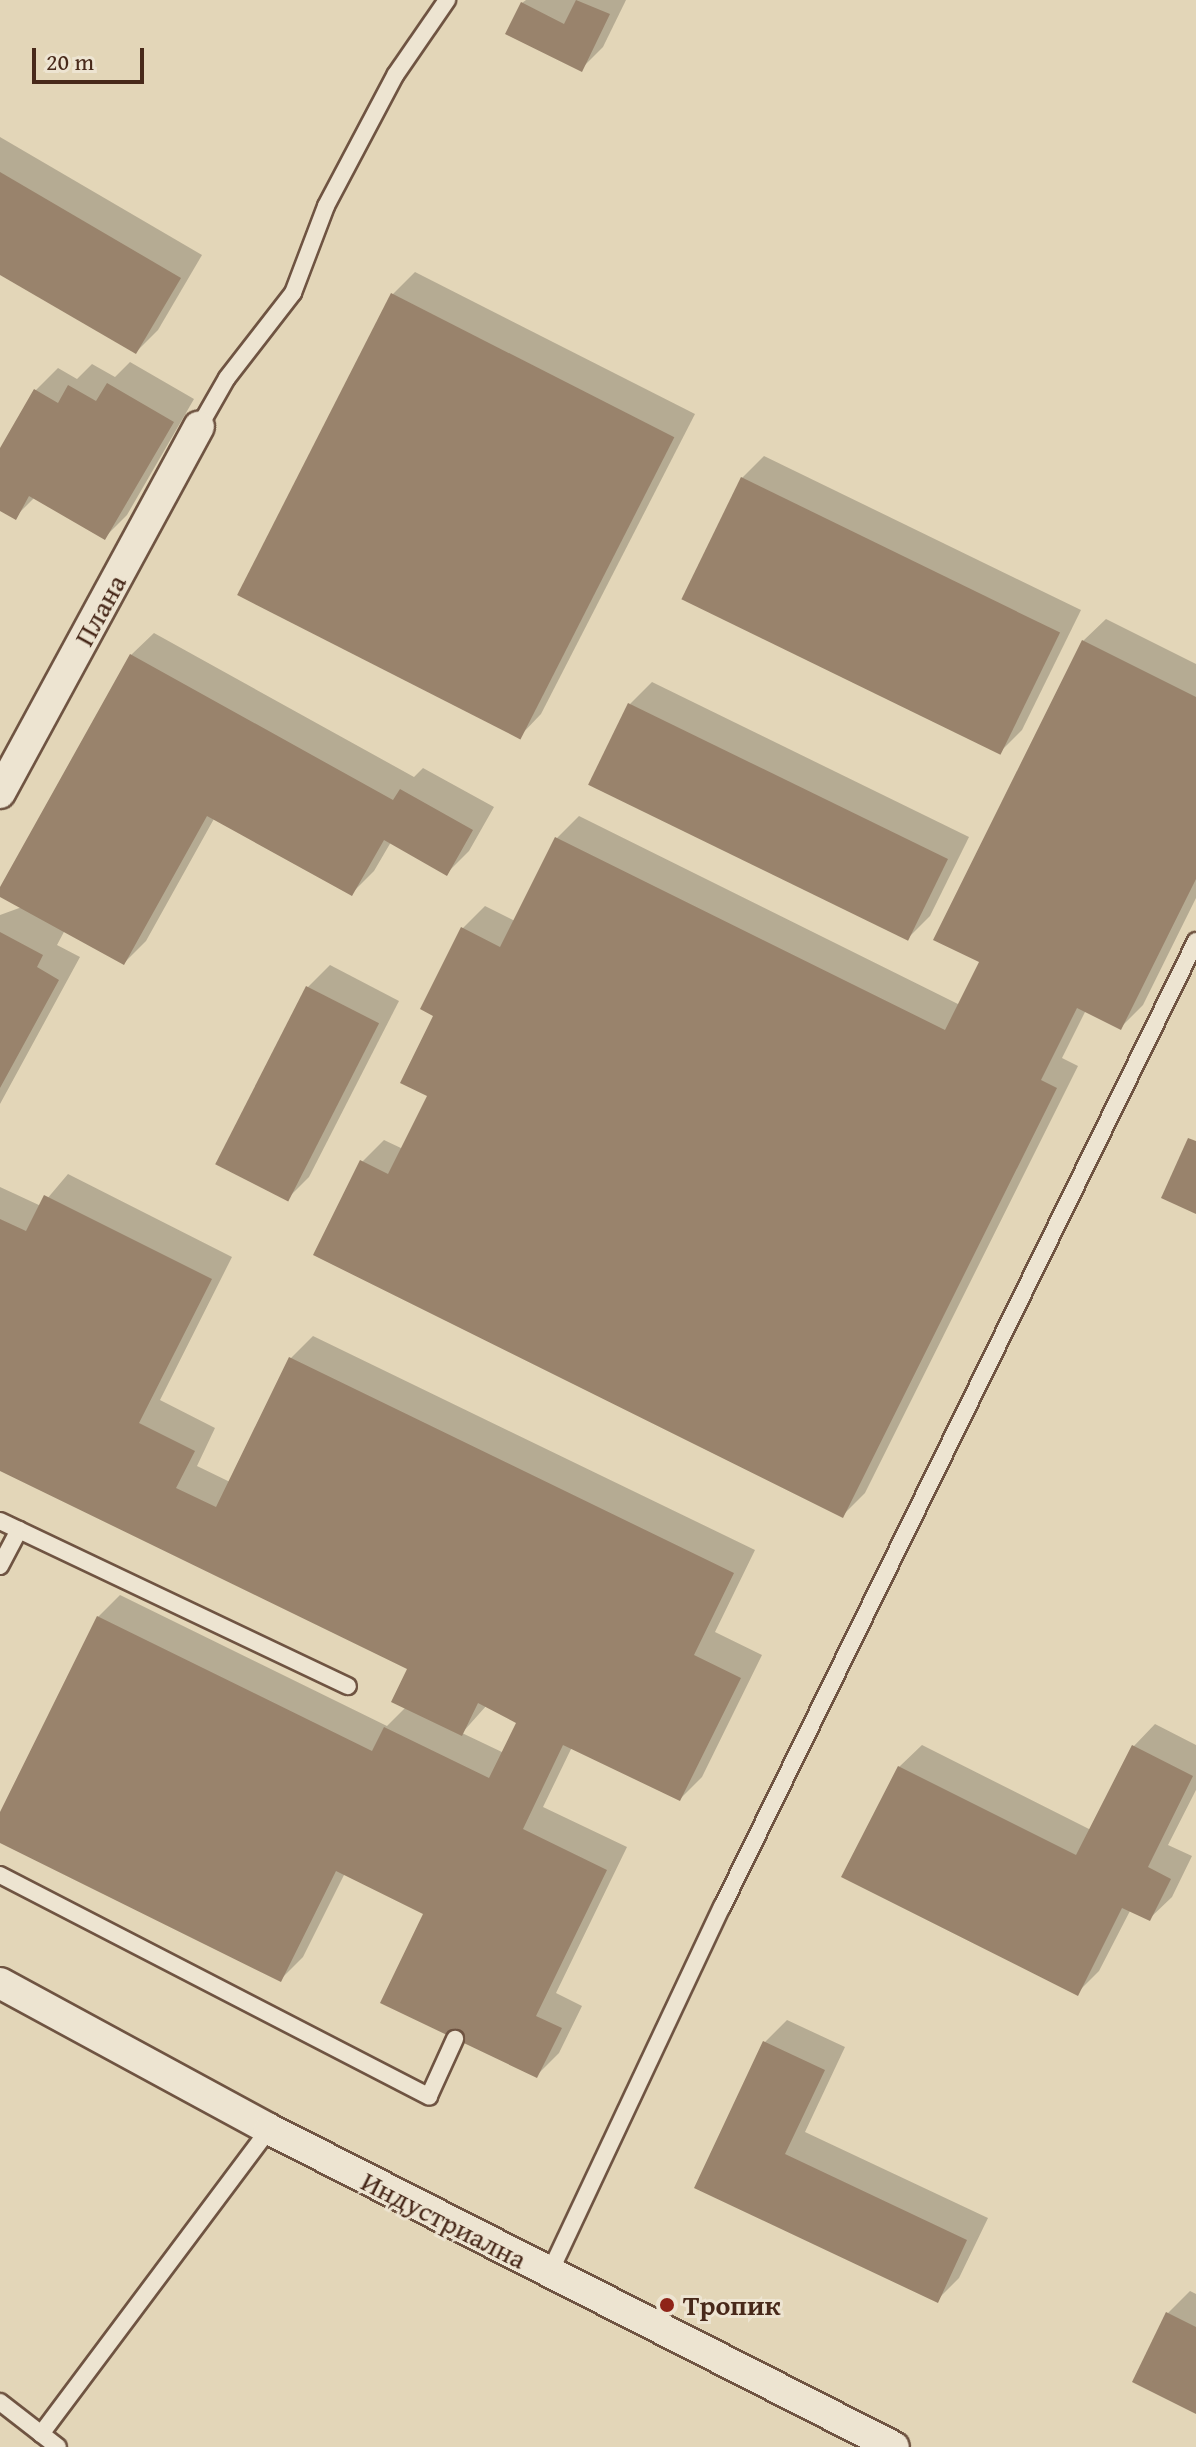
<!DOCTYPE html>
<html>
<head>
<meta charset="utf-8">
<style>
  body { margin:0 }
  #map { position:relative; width:1196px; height:2447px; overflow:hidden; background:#e3d6b8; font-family:"Gentium Book Plus",serif }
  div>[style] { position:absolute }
  .shadow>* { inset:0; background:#0003 }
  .building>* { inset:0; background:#99836c; transform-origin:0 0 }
  .roads { filter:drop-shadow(2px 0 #6f5442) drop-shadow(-2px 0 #6f5442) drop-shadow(0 2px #6f5442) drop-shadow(0 -2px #6f5442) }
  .service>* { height:16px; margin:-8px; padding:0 8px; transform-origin:8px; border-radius:8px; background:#ede4d1 }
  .minor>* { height:30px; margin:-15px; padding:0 15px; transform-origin:15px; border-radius:15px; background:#ede4d1 }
  .dots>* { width:22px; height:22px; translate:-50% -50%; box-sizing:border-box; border:4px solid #ede4d1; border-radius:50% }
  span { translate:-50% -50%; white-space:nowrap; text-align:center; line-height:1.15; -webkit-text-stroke:6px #ede4d1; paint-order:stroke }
  .street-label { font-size:28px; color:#48291a }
  .poi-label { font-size:28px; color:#48291a; font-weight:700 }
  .left { translate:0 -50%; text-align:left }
  .scale { position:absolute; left:32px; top:48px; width:112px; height:36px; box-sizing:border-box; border:4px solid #48291a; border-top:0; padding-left:10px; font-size:24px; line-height:28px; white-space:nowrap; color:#48291a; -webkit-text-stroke:6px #ede4d1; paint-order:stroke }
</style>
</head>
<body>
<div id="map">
  <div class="shadow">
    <i style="clip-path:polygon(526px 0,626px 0,603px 47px,581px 69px,522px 3px)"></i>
    <i style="clip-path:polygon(0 137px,202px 255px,158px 330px,136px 352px,0 272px)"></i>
    <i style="clip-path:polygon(415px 272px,695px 414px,541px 714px,519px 737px,239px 594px,393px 294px)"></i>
    <i style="clip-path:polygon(130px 362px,194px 399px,127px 515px,105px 537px,35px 497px,15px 517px,0 508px,0 452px,36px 390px,58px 368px,77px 379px,92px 364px,115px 377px)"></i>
    <i style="clip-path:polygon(764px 456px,1081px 610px,1022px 730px,1000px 752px,742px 478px)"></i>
    <i style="clip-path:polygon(1106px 619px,1196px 664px,1196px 898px,1143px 1005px,1120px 1028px,1086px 1010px,1062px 1058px,1078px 1066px,865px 1493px,843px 1515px,362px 1162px,384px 1140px,403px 1149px,430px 1095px,436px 1015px,462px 929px,485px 906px,515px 921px,557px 838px,579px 816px,960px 1005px,981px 961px,1083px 641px)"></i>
    <i style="clip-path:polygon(154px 633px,414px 777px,423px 768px,494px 807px,469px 851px,447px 873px,391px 842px,374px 871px,352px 893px,215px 817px,146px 941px,124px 963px,65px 930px,57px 945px,80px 957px,0 1104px,0 915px,22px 907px,0 891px,131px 655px)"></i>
    <i style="clip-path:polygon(652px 682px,969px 837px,930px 916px,908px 938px,630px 704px)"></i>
    <i style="clip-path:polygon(330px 965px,399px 1001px,309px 1177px,287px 1199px,217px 1163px,308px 987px)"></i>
    <i style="clip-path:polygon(evenodd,68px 1174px,232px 1257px,160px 1400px,215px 1428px,197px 1466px,230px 1482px,291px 1358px,313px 1336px,755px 1550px,715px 1632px,762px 1655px,702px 1777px,680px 1799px,572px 1747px,543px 1807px,627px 1847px,556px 1993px,582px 2006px,559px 2053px,537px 2075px,425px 1913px,345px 1873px,303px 1957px,281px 1979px,0 1841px,0 1817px,98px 1617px,120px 1595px,387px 1726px,406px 1707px,410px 1669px,0 1469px,0 1187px,41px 1206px,68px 1174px,487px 1705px,518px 1722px,504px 1753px,462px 1733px,487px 1705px)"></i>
    <i style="clip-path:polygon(1155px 1724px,1196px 1745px,1196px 1790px,1168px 1845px,1192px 1856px,1172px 1897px,1149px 1919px,1131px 1909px,1099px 1971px,1077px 1993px,899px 1767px,922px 1745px,1091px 1830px,1133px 1747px)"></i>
    <i style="clip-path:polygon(787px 2020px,845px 2047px,805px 2132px,988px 2218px,959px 2278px,937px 2300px,697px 2187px,765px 2042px)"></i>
    <i style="clip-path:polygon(1190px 2291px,1196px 2294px,1196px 2412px,1168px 2313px)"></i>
  </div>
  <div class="building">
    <i style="clip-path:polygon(576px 0,610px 14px,582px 72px,505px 34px,521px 2px,564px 24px)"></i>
    <i style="clip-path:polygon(0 172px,181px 278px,136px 354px,0 275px)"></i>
    <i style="left:391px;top:293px;width:318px;height:339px;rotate:27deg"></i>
    <i style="clip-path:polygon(107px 383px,174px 422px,105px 540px,29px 496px,16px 520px,0 511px,0 448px,34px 389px,58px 403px,68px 385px,96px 401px)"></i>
    <i style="left:741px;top:477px;width:355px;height:136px;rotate:26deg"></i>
    <i style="clip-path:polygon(1082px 640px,1196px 697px,1196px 879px,1121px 1030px,1077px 1008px,1041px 1080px,1057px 1088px,843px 1518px,313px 1255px,360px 1160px,388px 1174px,427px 1096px,400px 1083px,433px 1016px,420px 1009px,461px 927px,500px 947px,555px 837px,945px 1030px,979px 962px,933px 940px)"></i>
    <i style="clip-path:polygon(130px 654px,393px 800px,400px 789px,473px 830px,447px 876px,384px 840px,352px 896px,207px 816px,124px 965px,0 897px,0 887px)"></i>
    <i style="left:628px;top:703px;width:356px;height:91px;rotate:26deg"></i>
    <i style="clip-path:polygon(0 932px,43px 955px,37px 967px,59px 980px,0 1088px)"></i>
    <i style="left:306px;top:986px;width:82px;height:200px;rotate:27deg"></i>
    <i style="clip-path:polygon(1188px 1138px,1196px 1141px,1196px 1214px,1161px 1198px)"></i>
    <i style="clip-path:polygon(44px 1195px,212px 1279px,139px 1423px,195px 1451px,176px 1488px,216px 1507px,289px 1357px,734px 1573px,694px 1655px,741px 1678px,680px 1801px,563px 1745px,523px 1829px,607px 1870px,536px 2016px,562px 2028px,537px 2078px,380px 2003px,423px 1914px,336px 1871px,281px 1982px,0 1843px,0 1812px,97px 1616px,372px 1751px,384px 1727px,489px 1778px,516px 1723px,478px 1703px,462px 1736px,391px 1702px,407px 1669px,0 1471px,0 1219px,26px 1231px)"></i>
    <i style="clip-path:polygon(1132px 1745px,1193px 1776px,1148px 1867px,1171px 1879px,1150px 1921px,1122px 1908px,1078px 1996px,841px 1877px,898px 1766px,1076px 1855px)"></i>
    <i style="clip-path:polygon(763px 2041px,825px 2070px,785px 2154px,967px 2240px,938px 2303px,694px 2188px)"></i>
    <i style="clip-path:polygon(1166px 2312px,1196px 2327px,1196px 2414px,1132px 2382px)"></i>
  </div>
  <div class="roads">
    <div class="service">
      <i style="left:199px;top:427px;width:56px;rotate:-60.3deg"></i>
      <i style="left:227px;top:378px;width:108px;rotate:-52.2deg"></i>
      <i style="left:293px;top:293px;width:93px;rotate:-69.2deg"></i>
      <i style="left:326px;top:206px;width:149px;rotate:-62.1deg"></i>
      <i style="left:396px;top:74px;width:90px;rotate:-55.4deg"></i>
      <i style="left:0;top:1521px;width:385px;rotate:25.4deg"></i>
      <i style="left:0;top:1566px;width:41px;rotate:-62.2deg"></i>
      <i style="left:0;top:1875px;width:483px;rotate:27.3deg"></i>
      <i style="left:429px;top:2096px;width:63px;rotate:-65.5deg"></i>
      <i style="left:549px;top:2274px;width:406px;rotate:-64.8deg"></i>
      <i style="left:722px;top:1907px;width:1076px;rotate:-63.86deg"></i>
      <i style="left:0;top:2402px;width:73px;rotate:37.8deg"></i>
      <i style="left:41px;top:2434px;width:381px;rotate:-53.2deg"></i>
    </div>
    <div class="minor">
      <i style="left:0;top:793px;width:417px;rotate:-61.5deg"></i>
      <i style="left:0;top:1983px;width:306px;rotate:28.5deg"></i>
      <i style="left:269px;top:2129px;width:701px;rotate:26.97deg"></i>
    </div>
  </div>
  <div class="dots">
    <i style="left:667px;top:2305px;background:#8f2418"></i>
  </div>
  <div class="street-label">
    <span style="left:100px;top:610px;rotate:-61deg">Плана</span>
    <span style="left:444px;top:2220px;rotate:27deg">Индустриална</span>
  </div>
  <div class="poi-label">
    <span class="left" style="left:683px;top:2305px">Тропик</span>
  </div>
  <div class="scale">20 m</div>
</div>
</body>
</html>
